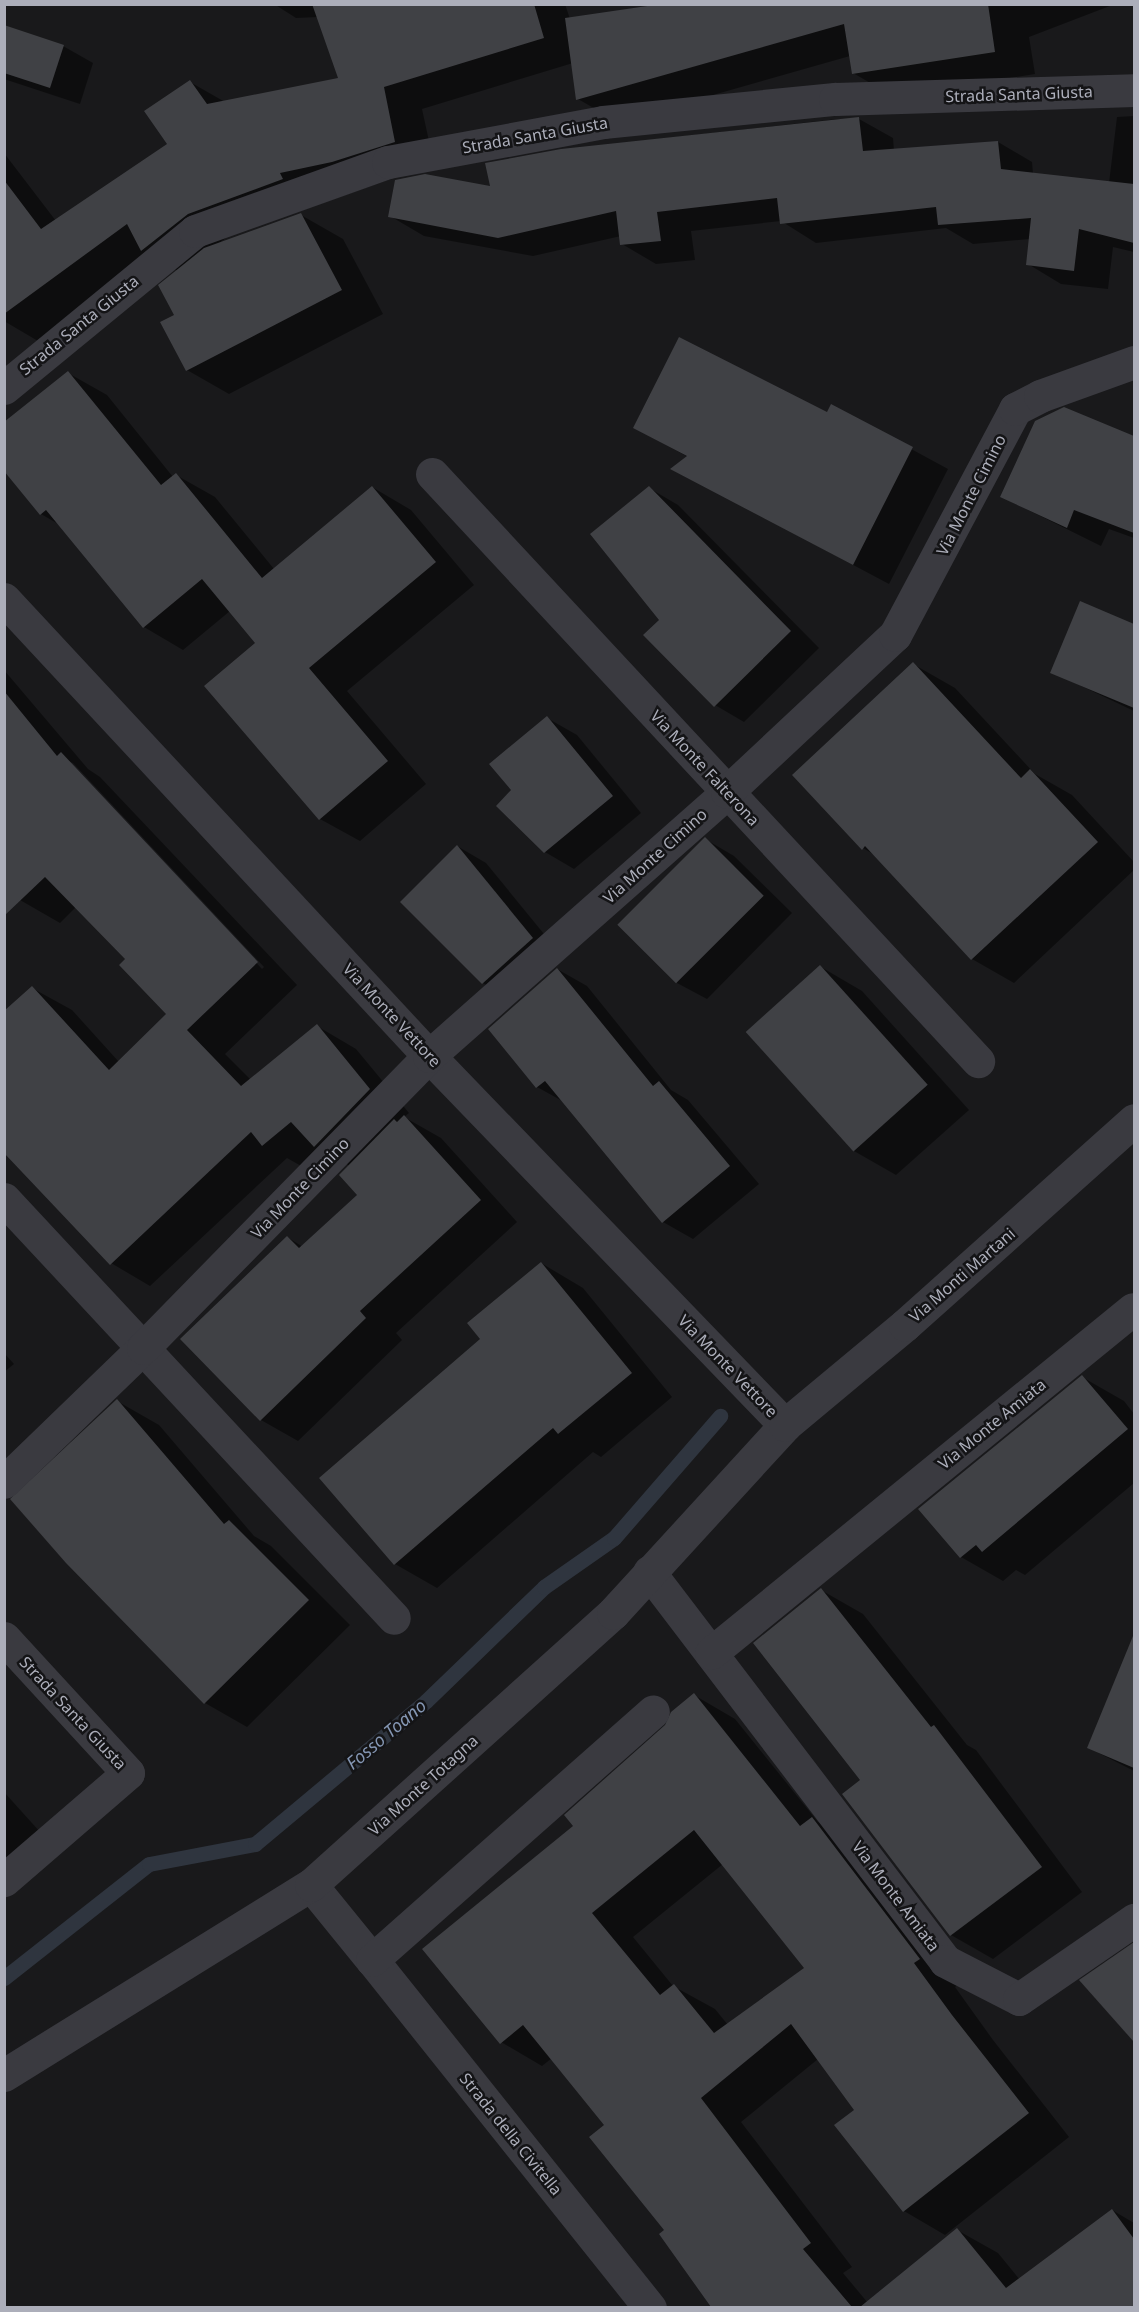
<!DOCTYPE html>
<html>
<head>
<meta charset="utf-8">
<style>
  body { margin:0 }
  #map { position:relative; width:1139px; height:2312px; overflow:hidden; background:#19191b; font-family:"Noto Sans",sans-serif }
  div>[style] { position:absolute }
  .shadow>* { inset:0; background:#0007 }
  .stream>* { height:15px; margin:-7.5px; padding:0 7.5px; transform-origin:7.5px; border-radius:7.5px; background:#2f353f }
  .building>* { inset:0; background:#404145; transform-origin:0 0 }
  .street>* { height:33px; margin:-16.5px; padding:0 16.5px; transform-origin:16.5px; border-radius:16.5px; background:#3a3a40 }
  span { translate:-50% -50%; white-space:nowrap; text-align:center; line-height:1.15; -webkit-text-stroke:5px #141416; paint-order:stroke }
  .street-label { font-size:16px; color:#acaeba }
  .water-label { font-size:18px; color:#8496b3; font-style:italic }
  .frame { position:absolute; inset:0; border:6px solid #acaeba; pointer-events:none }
</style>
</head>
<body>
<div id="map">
  <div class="shadow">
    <i style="clip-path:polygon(274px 4px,565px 4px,570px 19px,672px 4px,1115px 4px,1029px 37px,1035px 74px,893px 96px,853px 73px,850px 56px,618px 122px,578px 99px,573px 63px,422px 109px,434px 164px,228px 236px,218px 244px,301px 215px,343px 239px,383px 314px,229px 394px,187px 370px,176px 315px,178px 271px,153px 256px,38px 341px,4px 321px,4px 153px,56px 221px,169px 145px,190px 82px,225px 102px,340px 79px,318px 17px,296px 18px)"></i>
    <i style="clip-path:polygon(4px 27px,63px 46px,93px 63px,80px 104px,4px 79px)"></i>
    <i style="clip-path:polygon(1134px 116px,1134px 252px,1113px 247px,1108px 289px,1061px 284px,1028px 264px,1030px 239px,973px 244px,946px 228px,816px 243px,781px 221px,691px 231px,695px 260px,656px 264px,622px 244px,621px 236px,533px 256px,424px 236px,390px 216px,492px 188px,561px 150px,837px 119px,859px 119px,893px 138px,894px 151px,998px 142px,1032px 162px,1033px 174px,1109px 183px,1117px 117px)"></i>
    <i style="clip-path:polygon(68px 373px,107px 395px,173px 477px,176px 475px,215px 497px,274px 569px,372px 487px,411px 510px,474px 585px,347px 691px,426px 784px,360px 841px,320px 819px,257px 643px,230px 611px,183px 650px,144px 627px,60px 525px,41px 514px,4px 469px)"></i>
    <i style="clip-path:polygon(832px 406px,948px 469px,889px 584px,673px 469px,688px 457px,635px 428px,828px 414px)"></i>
    <i style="clip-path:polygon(1064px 409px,1134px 438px,1134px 538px,1109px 529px,1101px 546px,1002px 497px)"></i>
    <i style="clip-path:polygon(649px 488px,678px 505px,819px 648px,744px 722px,715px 705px,661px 620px)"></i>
    <i style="clip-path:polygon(1081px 603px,1134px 625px,1134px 711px,1052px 672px)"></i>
    <i style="clip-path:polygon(913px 664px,955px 688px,1035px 774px,1072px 795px,1134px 862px,1134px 870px,1014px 983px,972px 959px,878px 857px,863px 848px)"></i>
    <i style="clip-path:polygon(evenodd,4px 670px,88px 769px,100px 777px,297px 985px,225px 1054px,251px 1080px,317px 1026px,356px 1049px,409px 1113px,404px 1117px,441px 1138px,517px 1222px,396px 1333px,402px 1340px,298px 1441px,261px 1420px,287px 1237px,303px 1247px,360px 1195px,350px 1166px,323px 1150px,303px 1167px,287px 1158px,150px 1286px,111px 1263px,32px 988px,72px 1010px,119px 1062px,169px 1014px,127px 959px,76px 907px,60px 923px,20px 900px,4px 834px,4px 670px,66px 760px,73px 763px,264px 967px,262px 969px,66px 760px)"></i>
    <i style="clip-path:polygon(547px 718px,577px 735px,641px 813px,574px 869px,545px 852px,513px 790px)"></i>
    <i style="clip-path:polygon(705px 839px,734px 856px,792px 913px,707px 999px,677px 983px)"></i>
    <i style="clip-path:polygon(457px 846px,486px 863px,562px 956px,512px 1000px,483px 983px)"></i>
    <i style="clip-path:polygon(821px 967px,862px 991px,969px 1110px,896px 1175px,854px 1151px,748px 1032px)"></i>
    <i style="clip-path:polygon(557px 969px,587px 986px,671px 1090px,688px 1100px,759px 1184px,693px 1239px,663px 1222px,566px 1103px,537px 1087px)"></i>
    <i style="clip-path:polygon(541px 1263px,583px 1288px,672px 1397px,601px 1457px,593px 1452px,437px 1588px,395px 1564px,483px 1339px)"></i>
    <i style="clip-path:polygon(4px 1353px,14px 1364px,4px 1372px)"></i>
    <i style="clip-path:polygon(1082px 1377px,1124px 1401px,1134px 1414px,1134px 1483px,1025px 1575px,1016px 1570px,1003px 1581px,961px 1557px)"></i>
    <i style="clip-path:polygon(117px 1401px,159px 1425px,254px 1536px,271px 1546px,350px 1625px,247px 1727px,205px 1703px)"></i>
    <i style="clip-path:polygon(821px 1590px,863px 1614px,967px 1745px,976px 1750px,1082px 1892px,993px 1959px,951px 1935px)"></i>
    <i style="clip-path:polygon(1134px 1693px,1134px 1771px,1089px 1748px)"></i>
    <i style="clip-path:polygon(evenodd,694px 1695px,735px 1719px,818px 1822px,853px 1842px,960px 1983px,955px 1987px,993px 2040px,1069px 2137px,945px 2235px,904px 2211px,836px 2126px,856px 2110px,818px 2059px,741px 2122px,852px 2267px,843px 2273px,868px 2303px,957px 2230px,998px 2253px,1020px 2280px,1112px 2210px,1134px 2223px,1134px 2308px,713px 2308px,661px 2234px,666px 2230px,607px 2125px,552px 2058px,542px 2066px,501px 2042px,575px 1826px,694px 1695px,723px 1864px,806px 1968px,728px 2025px,715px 2009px,673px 1986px,633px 1937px,723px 1864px)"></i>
    <i style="clip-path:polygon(4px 1792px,50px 1843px,4px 1883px)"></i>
    <i style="clip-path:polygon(1134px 1944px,1134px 2040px,1081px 1981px)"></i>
  </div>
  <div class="stream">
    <i style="left:4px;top:1978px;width:184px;rotate:-38.2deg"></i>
    <i style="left:149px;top:1864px;width:108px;rotate:-10.7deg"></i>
    <i style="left:255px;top:1844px;width:223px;rotate:-39.9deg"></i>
    <i style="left:426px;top:1701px;width:164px;rotate:-44deg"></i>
    <i style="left:544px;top:1587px;width:85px;rotate:-35deg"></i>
    <i style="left:614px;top:1538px;width:162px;rotate:-49deg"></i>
  </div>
  <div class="building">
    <i style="clip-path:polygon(312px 4px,534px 4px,544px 38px,384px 87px,395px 142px,332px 162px,280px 173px,283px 179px,188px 214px,141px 251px,127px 224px,4px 314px,4px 180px,41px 229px,167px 144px,144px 111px,190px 80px,207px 104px,338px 78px)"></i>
    <i style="clip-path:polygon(661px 4px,988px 4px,995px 52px,852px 74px,844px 24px,576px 100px,565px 18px)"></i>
    <i style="clip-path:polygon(4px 25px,64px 45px,50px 88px,4px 73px)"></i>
    <i style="clip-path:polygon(859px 117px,863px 151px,998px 141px,1001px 169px,1134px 184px,1134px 243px,1079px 229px,1074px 271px,1026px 265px,1031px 218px,938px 225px,936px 207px,780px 224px,777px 198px,657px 212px,661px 241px,620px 245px,616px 211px,498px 238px,388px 217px,395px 180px,425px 174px,490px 186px,485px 163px,561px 149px)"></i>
    <i style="clip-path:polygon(301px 213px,342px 290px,186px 371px,160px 322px,174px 315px,158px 285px,204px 248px)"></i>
    <i style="clip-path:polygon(679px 337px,827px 412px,831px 404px,913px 447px,853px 565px,670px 469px,687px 456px,633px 428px)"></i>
    <i style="clip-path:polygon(68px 371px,161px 485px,176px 473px,262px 578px,372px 486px,436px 562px,309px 668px,388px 761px,319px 820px,204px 686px,255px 643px,202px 579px,143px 628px,46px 510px,40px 515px,4px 471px,4px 422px)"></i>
    <i style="clip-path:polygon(1064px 407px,1134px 436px,1134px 533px,1074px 510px,1067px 528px,1000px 497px,1035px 421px)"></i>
    <i style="clip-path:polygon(649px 486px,791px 631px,714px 707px,643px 635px,659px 620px,590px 534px)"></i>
    <i style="clip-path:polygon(1080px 601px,1134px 624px,1134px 708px,1050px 673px)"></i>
    <i style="clip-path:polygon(913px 662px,1021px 778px,1030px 769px,1098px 842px,971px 960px,865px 846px,862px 850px,792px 775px)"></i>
    <i style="clip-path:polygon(4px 691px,57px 756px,61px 752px,258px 962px,187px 1030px,241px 1086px,317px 1024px,370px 1089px,314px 1147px,291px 1122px,262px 1146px,251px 1132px,110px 1265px,4px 1153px,4px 1011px,32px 986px,109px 1070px,166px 1014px,119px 965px,125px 959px,45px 877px,4px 916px)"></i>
    <i style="clip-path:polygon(547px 716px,613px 796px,544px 853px,496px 806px,511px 790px,489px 764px)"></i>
    <i style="left:705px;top:837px;width:83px;height:124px;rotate:45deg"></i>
    <i style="clip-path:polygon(457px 845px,533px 938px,482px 984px,400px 902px)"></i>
    <i style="left:820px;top:965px;width:161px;height:100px;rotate:48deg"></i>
    <i style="clip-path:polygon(557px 968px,653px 1086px,659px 1081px,730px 1166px,662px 1223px,545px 1081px,536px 1088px,488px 1029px)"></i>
    <i style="clip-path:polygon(404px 1115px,481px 1200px,360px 1311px,366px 1318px,260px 1421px,180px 1339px,287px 1236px,299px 1248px,357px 1195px,339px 1175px,394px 1119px,397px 1122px)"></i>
    <i style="clip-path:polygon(541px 1262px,632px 1373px,558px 1434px,553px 1428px,394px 1565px,319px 1478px,480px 1339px,467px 1323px)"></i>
    <i style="clip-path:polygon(1082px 1375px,1128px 1429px,982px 1552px,976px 1545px,960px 1558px,918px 1509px)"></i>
    <i style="clip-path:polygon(117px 1399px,224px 1524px,229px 1520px,309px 1600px,204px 1704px,66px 1563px,10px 1499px)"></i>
    <i style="clip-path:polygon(821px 1588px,931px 1727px,934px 1725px,1042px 1867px,950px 1936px,842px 1794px,860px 1780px,753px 1643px)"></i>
    <i style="clip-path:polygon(1133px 1636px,1134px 1636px,1134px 1768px,1087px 1748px)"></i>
    <i style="clip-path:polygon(evenodd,694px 1693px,800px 1826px,812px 1817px,920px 1959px,914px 1963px,952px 2015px,1029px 2113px,903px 2212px,834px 2125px,854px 2110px,791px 2024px,701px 2098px,811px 2243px,803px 2249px,852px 2307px,711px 2307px,659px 2234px,664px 2230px,589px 2137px,604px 2125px,523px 2025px,500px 2044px,422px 1949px,573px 1826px,564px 1815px,665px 1725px,671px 1712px,694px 1693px,694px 1830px,804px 1968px,714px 2033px,674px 1984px,660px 1995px,592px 1913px,694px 1830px)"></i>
    <i style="clip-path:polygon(1134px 1942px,1134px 2042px,1079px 1980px)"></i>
    <i style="clip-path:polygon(1112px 2209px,1134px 2239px,1134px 2307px,860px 2307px,957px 2228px,1006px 2288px)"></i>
  </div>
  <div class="street">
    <i style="left:4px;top:388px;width:247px;rotate:-39.4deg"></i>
    <i style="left:195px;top:231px;width:205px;rotate:-19.7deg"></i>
    <i style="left:388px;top:162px;width:219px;rotate:-10.5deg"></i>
    <i style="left:603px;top:122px;width:233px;rotate:-5.7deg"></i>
    <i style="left:835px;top:99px;width:299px;rotate:-1.7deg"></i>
    <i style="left:432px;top:474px;width:802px;rotate:47.07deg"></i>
    <i style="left:4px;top:599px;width:624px;rotate:47.08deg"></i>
    <i style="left:429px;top:1056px;width:513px;rotate:46.03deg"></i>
    <i style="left:4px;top:1199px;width:572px;rotate:47.05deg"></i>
    <i style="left:4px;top:1482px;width:193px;rotate:-44deg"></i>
    <i style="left:143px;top:1348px;width:409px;rotate:-45.6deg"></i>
    <i style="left:429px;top:1056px;width:398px;rotate:-41.5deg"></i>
    <i style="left:727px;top:792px;width:230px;rotate:-43.1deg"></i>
    <i style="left:895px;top:635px;width:256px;rotate:-62deg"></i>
    <i style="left:1015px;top:409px;width:28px;rotate:-27deg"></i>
    <i style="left:1040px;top:396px;width:100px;rotate:-19.9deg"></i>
    <i style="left:649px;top:1572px;width:489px;rotate:52.7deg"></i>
    <i style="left:945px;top:1961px;width:83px;rotate:27.2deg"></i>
    <i style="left:1019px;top:1999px;width:140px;rotate:-34.5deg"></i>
    <i style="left:4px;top:1638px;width:183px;rotate:47.4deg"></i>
    <i style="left:128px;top:1773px;width:164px;rotate:139.2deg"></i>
    <i style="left:711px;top:1653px;width:544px;rotate:-39.19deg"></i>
    <i style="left:311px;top:1885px;width:97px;rotate:50.9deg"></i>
    <i style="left:4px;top:2075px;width:361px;rotate:-31.8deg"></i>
    <i style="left:311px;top:1885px;width:406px;rotate:-42deg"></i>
    <i style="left:613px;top:1613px;width:255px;rotate:-47.5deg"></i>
    <i style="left:785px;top:1425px;width:156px;rotate:-39.8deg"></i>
    <i style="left:905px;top:1325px;width:307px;rotate:-41.8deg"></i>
    <i style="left:650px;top:2308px;width:445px;rotate:-128.6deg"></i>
    <i style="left:372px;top:1960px;width:375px;rotate:-41.5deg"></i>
  </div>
  <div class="street-label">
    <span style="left:1019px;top:94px;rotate:-2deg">Strada Santa Giusta</span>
    <span style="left:535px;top:135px;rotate:-10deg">Strada Santa Giusta</span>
    <span style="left:79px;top:325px;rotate:-39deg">Strada Santa Giusta</span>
    <span style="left:971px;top:495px;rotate:-63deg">Via Monte Cimino</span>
    <span style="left:705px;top:768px;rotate:47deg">Via Monte Falterona</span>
    <span style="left:655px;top:856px;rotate:-42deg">Via Monte Cimino</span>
    <span style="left:392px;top:1015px;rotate:47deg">Via Monte Vettore</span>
    <span style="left:300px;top:1188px;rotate:-46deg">Via Monte Cimino</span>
    <span style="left:962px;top:1275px;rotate:-41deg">Via Monti Martani</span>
    <span style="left:728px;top:1366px;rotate:46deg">Via Monte Vettore</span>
    <span style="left:992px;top:1424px;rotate:-39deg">Via Monte Amiata</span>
    <span style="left:73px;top:1713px;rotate:47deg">Strada Santa Giusta</span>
    <span style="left:423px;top:1785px;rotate:-42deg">Via Monte Totagna</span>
    <span style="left:896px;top:1896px;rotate:53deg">Via Monte Amiata</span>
    <span style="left:511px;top:2134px;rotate:51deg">Strada della Civitella</span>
  </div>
  <div class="water-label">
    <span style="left:386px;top:1734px;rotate:-40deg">Fosso Toano</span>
  </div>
  <div class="frame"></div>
</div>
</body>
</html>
